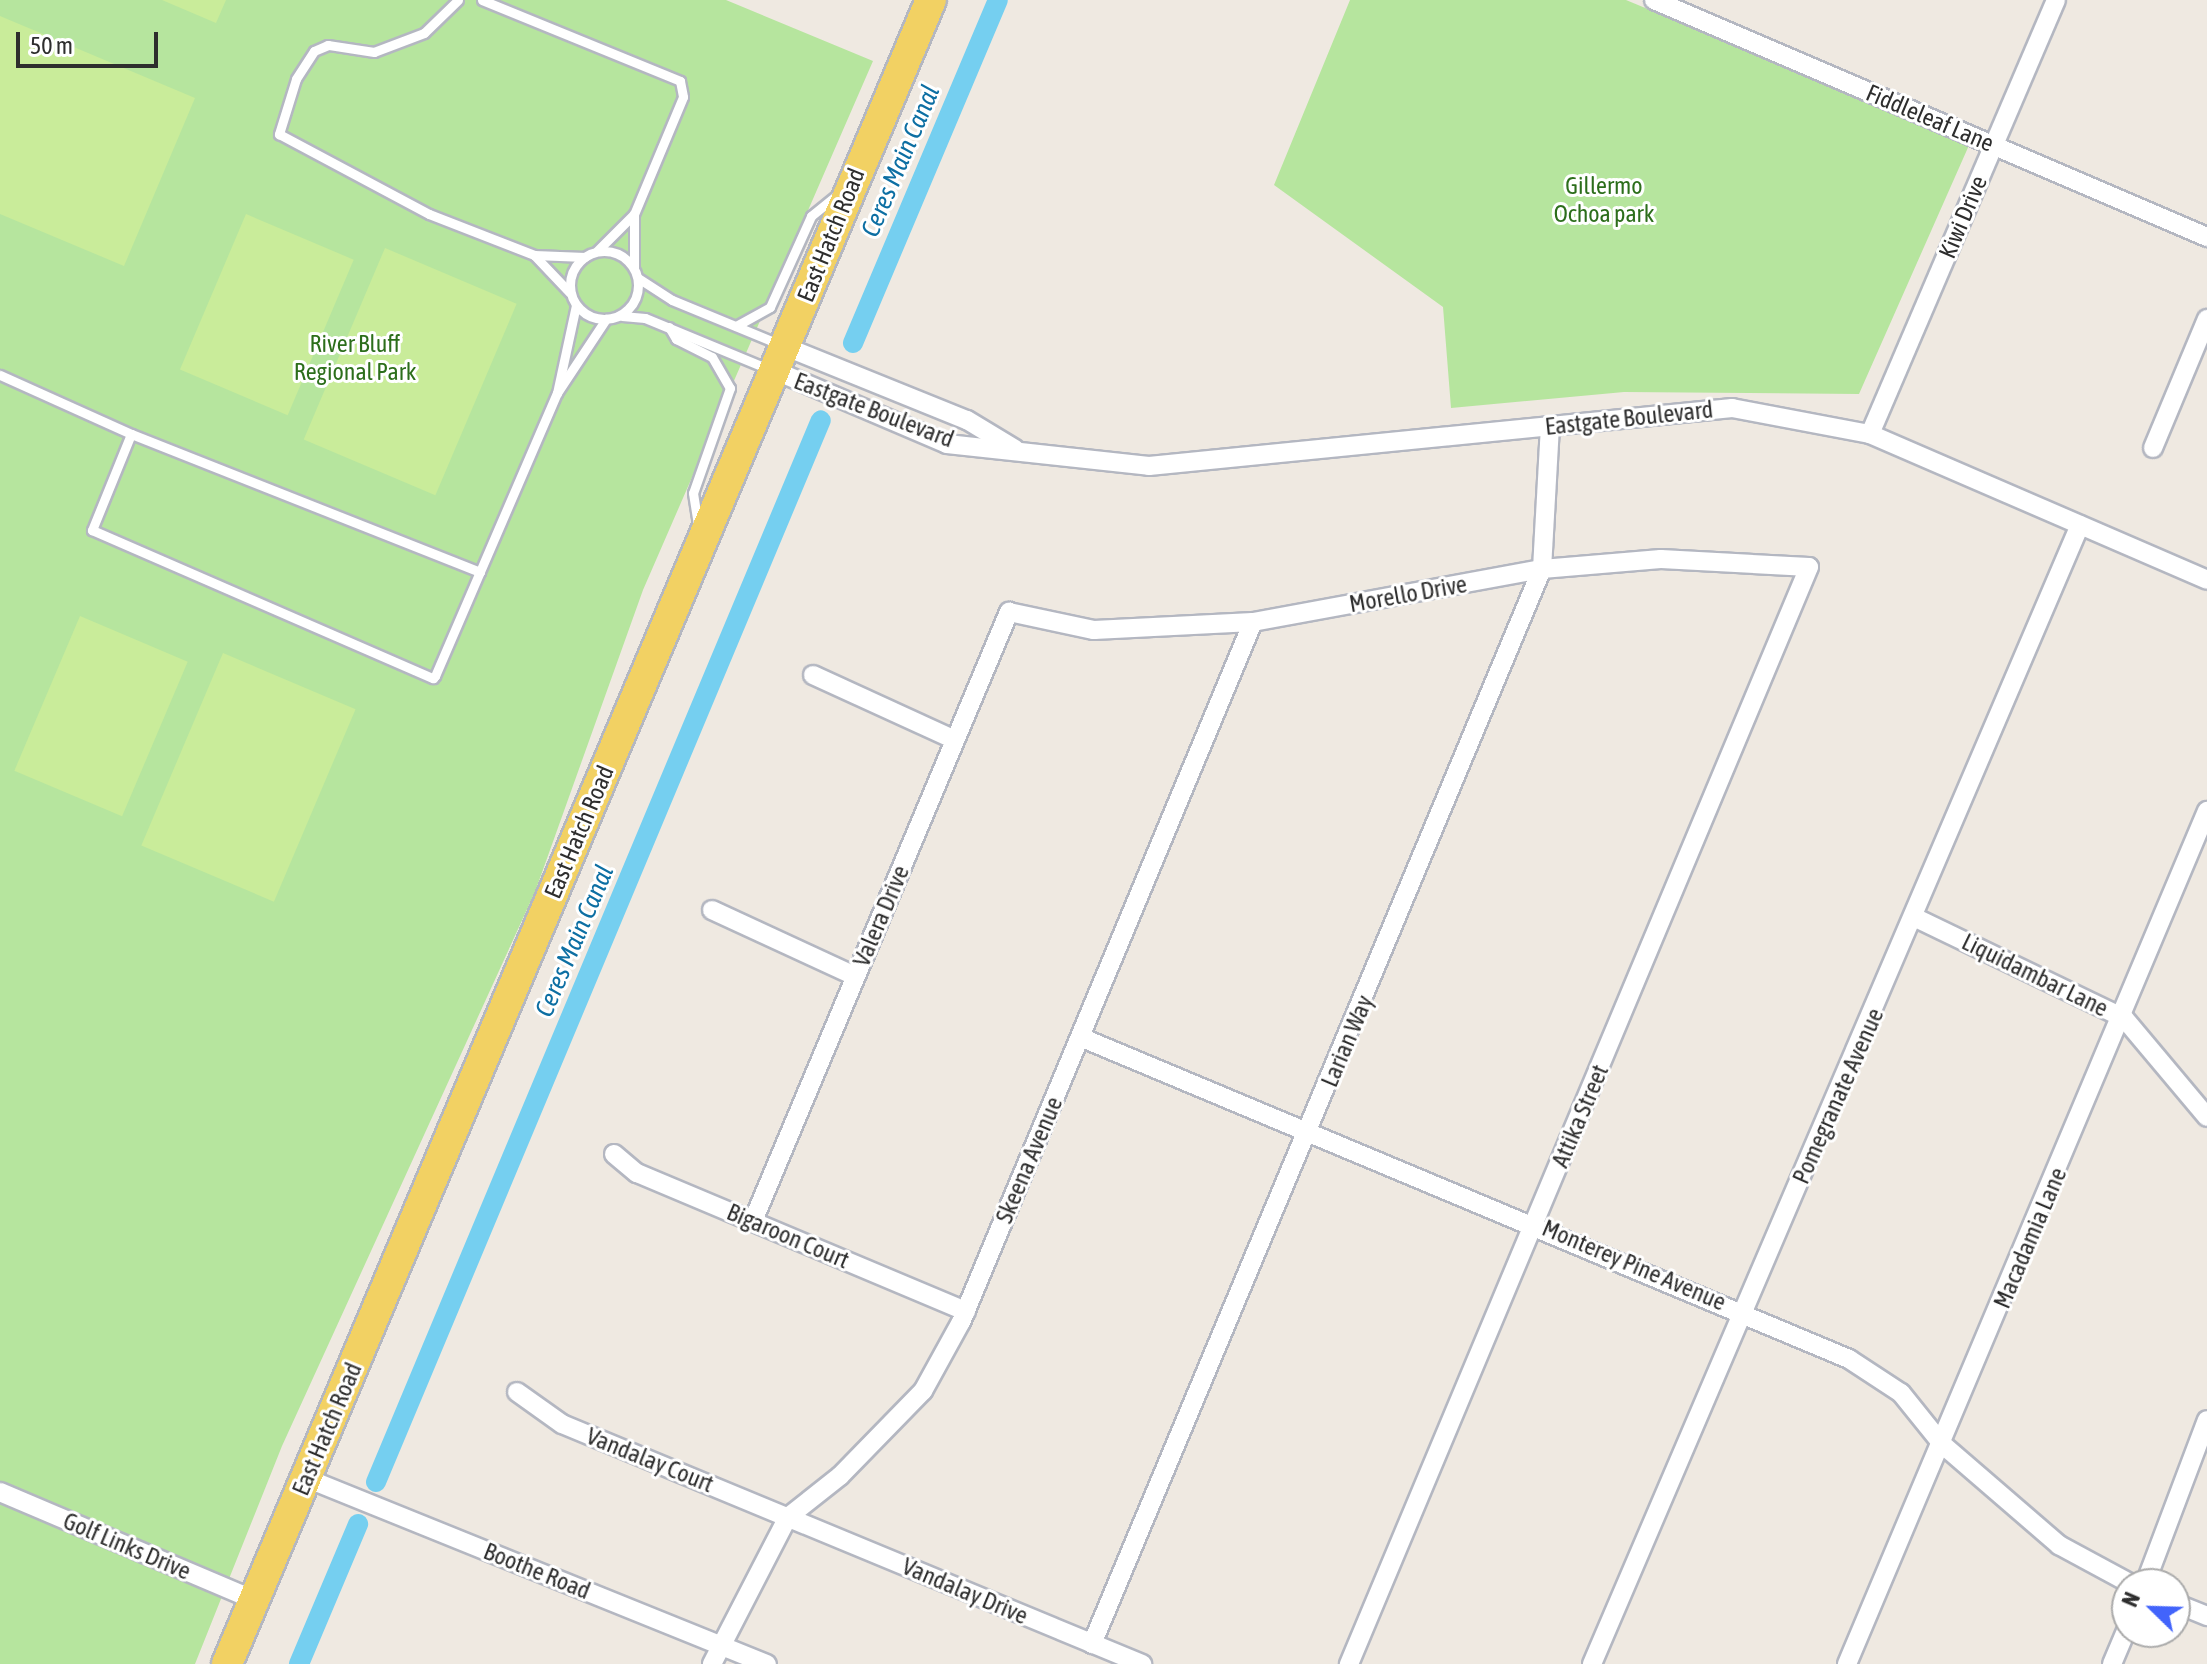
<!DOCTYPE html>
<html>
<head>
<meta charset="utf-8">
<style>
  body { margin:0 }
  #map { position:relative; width:2207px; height:1664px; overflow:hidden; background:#efe9e1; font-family:"Asap Condensed",sans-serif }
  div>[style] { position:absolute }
  .green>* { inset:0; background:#b6e59e }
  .pitch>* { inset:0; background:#c9ec9a; transform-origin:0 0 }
  .canal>* { height:20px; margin:-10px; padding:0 10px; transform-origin:10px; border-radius:10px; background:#75cff0 }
  .roads { filter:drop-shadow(2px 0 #b4b7c1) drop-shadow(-2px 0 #b4b7c1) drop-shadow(0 2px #b4b7c1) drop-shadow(0 -2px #b4b7c1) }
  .lane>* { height:9px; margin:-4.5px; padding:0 4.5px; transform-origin:4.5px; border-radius:4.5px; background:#fff }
  .lane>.ring { margin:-4.5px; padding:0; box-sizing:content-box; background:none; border:9px solid #fff; border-radius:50% }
  .street>* { height:18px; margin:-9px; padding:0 9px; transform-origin:9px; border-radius:9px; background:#fff }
  .primary>* { height:30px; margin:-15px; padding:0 15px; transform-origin:15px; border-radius:15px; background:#f2d163 }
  span { translate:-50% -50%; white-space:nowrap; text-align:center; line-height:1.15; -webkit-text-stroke:6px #fff; paint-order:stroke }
  .street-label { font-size:24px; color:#2e2e2e }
  .park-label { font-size:24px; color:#2c6e1b }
  .water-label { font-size:26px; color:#0d6fa3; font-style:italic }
  .north { position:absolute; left:2111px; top:1568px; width:80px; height:80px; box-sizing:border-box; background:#fff; border:2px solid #ababab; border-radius:50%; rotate:293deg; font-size:22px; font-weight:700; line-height:32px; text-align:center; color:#2e2e2e }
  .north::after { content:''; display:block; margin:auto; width:28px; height:36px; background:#4264fb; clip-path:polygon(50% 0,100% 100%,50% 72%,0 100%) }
  .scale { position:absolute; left:16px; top:32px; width:142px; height:36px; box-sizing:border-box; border:4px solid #2e2e2e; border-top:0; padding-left:10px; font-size:24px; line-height:28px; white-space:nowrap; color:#2e2e2e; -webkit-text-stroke:6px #fff; paint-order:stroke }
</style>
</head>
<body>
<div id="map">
  <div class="green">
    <i style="clip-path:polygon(0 0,726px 0,873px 61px,643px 590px,535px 892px,282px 1446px,195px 1664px,0 1664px)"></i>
    <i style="clip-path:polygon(1350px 0,1626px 0,1970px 143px,1859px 394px,1624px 392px,1451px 408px,1443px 307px,1274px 185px)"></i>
  </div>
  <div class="pitch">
    <i style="clip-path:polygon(162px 0,226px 0,216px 23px)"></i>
    <i style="clip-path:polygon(0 16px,195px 98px,124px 266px,0 214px)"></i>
    <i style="left:246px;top:214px;width:117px;height:169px;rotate:23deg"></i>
    <i style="left:385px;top:248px;width:143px;height:208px;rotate:23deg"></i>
    <i style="left:80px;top:616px;width:117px;height:168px;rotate:23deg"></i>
    <i style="left:223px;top:653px;width:144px;height:209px;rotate:23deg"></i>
  </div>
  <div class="canal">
    <i style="left:853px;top:343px;width:372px;rotate:-67.1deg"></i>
    <i style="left:376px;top:1482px;width:1151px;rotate:-67.27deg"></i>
    <i style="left:299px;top:1664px;width:152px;rotate:-67.1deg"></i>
  </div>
  <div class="roads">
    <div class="lane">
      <i style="left:458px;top:0;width:47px;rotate:135.9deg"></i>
      <i style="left:424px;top:33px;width:53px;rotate:159.2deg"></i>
      <i style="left:374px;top:52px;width:47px;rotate:-171.3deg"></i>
      <i style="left:328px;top:45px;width:15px;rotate:157deg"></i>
      <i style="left:314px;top:51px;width:33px;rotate:123deg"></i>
      <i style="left:296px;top:79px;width:58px;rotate:107.2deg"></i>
      <i style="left:279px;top:134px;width:170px;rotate:28.1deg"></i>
      <i style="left:429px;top:214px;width:113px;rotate:21.3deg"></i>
      <i style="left:534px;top:255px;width:51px;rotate:2.2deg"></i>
      <i style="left:482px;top:0;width:214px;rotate:22.2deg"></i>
      <i style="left:680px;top:81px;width:16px;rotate:79deg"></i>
      <i style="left:683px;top:97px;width:127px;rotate:112.7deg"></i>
      <i style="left:634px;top:214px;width:52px;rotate:135deg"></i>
      <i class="ring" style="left:570px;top:251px;width:59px;height:59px"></i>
      <i style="left:534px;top:255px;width:52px;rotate:46.5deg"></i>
      <i style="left:634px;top:268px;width:54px;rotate:-90deg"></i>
      <i style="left:638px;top:278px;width:40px;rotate:32.9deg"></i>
      <i style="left:672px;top:300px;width:116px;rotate:22.4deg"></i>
      <i style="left:622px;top:316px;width:23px;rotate:5deg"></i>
      <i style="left:645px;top:318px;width:134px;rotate:22.4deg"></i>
      <i style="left:736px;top:326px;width:39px;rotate:-29deg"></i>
      <i style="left:770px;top:307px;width:100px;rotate:-65.7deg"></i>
      <i style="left:811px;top:216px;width:35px;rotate:-39deg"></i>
      <i style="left:669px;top:327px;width:14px;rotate:60deg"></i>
      <i style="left:676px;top:339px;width:40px;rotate:26.6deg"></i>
      <i style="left:712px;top:357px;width:36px;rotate:60deg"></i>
      <i style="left:730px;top:388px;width:111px;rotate:109.4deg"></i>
      <i style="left:693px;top:493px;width:33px;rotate:81deg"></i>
      <i style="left:0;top:375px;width:144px;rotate:24.2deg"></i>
      <i style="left:557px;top:393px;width:89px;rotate:-56.5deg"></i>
      <i style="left:480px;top:572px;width:375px;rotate:-158.4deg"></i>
      <i style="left:131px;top:434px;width:104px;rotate:112.1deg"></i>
      <i style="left:92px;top:530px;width:372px;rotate:23.5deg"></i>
      <i style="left:433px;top:678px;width:3px;rotate:-45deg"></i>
      <i style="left:435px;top:676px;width:308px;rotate:-66.7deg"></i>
      <i style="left:557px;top:393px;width:90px;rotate:-77.8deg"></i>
    </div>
    <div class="street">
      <i style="left:1654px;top:0;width:602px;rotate:23.2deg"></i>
      <i style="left:786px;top:347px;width:195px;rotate:22deg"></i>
      <i style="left:967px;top:420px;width:56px;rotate:31.1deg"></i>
      <i style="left:776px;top:371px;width:186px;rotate:23.1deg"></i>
      <i style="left:947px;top:444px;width:203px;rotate:6.2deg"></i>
      <i style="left:1149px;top:466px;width:586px;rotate:-5.68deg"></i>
      <i style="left:1732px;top:408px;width:140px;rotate:10.7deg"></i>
      <i style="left:1870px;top:434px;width:367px;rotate:23.4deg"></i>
      <i style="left:1870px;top:434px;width:472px;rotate:-66.8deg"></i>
      <i style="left:2153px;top:448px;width:140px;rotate:-67.3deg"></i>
      <i style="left:813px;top:675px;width:156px;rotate:24.6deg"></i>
      <i style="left:712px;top:910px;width:157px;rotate:24.8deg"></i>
      <i style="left:1916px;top:918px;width:231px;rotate:25.7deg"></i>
      <i style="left:2124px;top:1018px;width:129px;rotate:50deg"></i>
      <i style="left:1080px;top:1037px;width:834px;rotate:22.72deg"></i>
      <i style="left:1849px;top:1359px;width:62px;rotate:33.2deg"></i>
      <i style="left:1901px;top:1393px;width:65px;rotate:51.2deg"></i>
      <i style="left:1942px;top:1444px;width:155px;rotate:40.8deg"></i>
      <i style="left:2059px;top:1545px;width:82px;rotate:28.4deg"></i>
      <i style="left:614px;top:1154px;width:30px;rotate:40deg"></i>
      <i style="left:637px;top:1173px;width:357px;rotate:22.8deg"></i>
      <i style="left:753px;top:1221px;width:661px;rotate:-67.2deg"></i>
      <i style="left:1009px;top:612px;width:87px;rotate:12deg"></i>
      <i style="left:1094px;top:630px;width:159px;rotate:-2.9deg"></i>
      <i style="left:1253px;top:622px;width:294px;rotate:-10.4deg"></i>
      <i style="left:1542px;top:569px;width:119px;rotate:-4.8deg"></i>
      <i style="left:1661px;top:559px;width:148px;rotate:3.1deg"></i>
      <i style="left:1809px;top:567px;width:1190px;rotate:112.75deg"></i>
      <i style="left:517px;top:1392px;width:55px;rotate:35.4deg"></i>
      <i style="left:562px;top:1424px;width:628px;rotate:22.48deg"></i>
      <i style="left:306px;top:1478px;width:497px;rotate:22deg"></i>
      <i style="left:0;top:1492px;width:276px;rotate:23deg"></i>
      <i style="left:2145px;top:1584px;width:175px;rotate:-69.3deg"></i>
      <i style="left:2175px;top:1603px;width:35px;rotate:22deg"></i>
      <i style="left:1092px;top:1644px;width:1165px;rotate:-67.29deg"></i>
      <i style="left:1542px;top:569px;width:143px;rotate:-86.8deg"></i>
      <i style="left:712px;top:1664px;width:165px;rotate:-62.7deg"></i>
      <i style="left:788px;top:1517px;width:66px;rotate:-38.3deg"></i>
      <i style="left:840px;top:1476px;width:119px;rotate:-45.7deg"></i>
      <i style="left:923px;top:1391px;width:79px;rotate:-61.2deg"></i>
      <i style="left:961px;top:1322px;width:758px;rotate:-67.36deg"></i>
      <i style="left:1592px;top:1664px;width:1239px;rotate:-66.81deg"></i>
      <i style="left:1847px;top:1664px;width:926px;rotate:-67.12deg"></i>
      <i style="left:2112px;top:1664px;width:39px;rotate:-67deg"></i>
    </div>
    <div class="primary">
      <i style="left:227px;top:1664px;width:1807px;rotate:-67.07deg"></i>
    </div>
  </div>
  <div class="street-label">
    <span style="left:1930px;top:118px;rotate:23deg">Fiddleleaf Lane</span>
    <span style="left:1963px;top:217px;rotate:-67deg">Kiwi Drive</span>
    <span style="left:831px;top:235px;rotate:-68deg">East Hatch Road</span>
    <span style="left:874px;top:410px;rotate:21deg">Eastgate Boulevard</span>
    <span style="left:1629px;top:418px;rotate:-6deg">Eastgate Boulevard</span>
    <span style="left:1408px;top:594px;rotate:-10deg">Morello Drive</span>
    <span style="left:579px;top:832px;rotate:-67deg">East Hatch Road</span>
    <span style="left:881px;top:916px;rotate:-67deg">Valera Drive</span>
    <span style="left:2035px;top:975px;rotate:26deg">Liquidambar Lane</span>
    <span style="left:1347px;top:1041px;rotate:-67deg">Larian Way</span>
    <span style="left:1838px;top:1096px;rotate:-66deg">Pomegranate Avenue</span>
    <span style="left:1580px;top:1116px;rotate:-67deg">Attika Street</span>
    <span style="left:1029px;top:1160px;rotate:-67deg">Skeena Avenue</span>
    <span style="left:788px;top:1236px;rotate:23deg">Bigaroon Court</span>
    <span style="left:2030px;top:1238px;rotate:-67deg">Macadamia Lane</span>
    <span style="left:1634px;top:1265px;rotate:23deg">Monterey Pine Avenue</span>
    <span style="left:327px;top:1429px;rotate:-67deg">East Hatch Road</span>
    <span style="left:650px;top:1460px;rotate:22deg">Vandalay Court</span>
    <span style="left:127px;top:1546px;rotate:23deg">Golf Links Drive</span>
    <span style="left:537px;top:1571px;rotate:22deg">Boothe Road</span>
    <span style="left:965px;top:1591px;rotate:23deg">Vandalay Drive</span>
  </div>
  <div class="park-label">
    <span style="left:1604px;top:200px">Gillermo<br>Ochoa park</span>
    <span style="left:355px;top:358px">River Bluff<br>Regional Park</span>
  </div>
  <div class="water-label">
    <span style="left:901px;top:161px;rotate:-67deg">Ceres Main Canal</span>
    <span style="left:575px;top:941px;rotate:-67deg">Ceres Main Canal</span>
  </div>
  <div class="north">N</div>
  <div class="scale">50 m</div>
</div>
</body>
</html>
